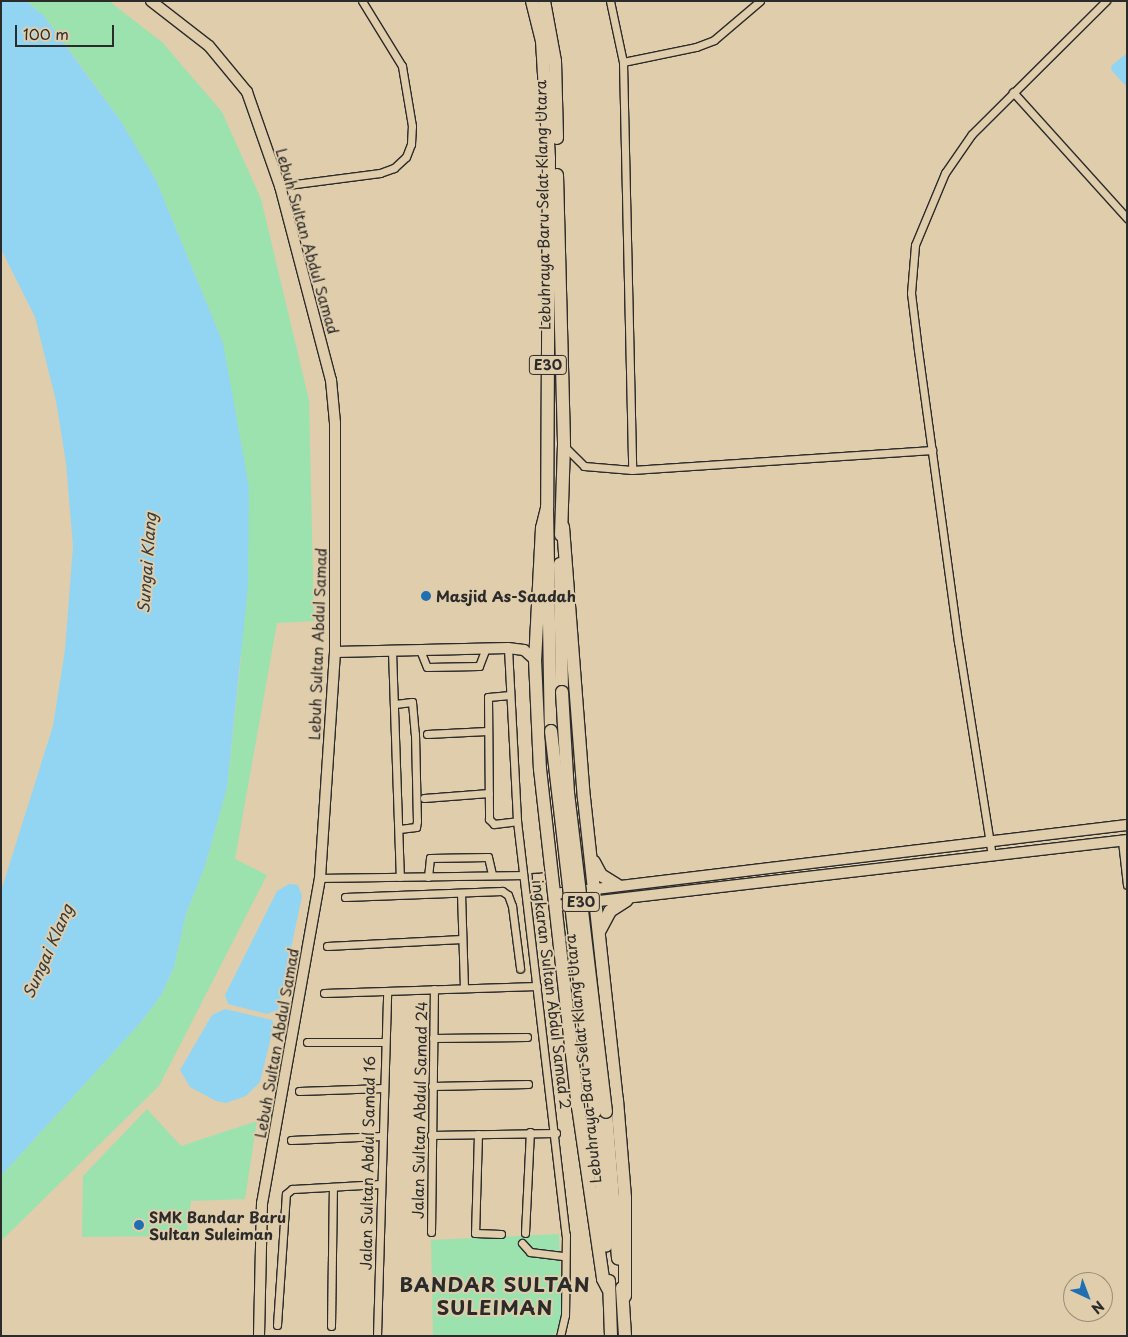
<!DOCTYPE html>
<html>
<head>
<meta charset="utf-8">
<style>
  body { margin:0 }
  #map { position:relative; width:1128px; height:1337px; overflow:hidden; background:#e0cdab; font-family:"Playpen Sans",sans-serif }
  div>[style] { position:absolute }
  .green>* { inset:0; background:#9be2af }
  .water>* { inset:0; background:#91d5f3 }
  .roads { filter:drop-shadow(1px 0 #2b2b2b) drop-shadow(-1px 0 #2b2b2b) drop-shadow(0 1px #2b2b2b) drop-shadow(0 -1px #2b2b2b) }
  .street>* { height:7px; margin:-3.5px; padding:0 3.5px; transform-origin:3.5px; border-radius:3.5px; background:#e0cdab }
  .secondary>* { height:10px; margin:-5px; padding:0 5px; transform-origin:5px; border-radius:5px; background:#e0cdab }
  .highway>* { height:12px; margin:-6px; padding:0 6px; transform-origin:6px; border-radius:6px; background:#e0cdab }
  .bridges { filter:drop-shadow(1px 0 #2b2b2b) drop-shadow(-1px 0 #2b2b2b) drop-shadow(0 1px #2b2b2b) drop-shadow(0 -1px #2b2b2b) }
  .highway-bridge>* { height:12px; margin:-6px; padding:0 6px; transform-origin:6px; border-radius:6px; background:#e0cdab }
  .dots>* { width:14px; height:14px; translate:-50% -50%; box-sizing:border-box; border:2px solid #e0cdab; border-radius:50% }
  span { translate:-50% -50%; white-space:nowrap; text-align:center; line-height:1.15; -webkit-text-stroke:4px #e0cdab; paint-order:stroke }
  .shield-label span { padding:1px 4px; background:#e0cdab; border:1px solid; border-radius:4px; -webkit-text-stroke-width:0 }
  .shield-label { font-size:14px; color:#2b2b2b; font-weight:700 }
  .street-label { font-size:15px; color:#2b2b2b }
  .poi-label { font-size:15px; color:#2b2b2b; font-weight:700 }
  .left { translate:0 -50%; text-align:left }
  .water-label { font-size:16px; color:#353c3f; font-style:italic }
  .district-label { font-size:20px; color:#2b2b2b; font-weight:700; letter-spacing:1px }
  .frame { position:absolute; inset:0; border:2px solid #2b2b2b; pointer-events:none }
  .north { position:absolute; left:1063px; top:1272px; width:50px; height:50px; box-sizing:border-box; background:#e0cdab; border:1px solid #988c78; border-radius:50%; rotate:137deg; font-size:14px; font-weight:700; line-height:20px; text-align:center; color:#2b2b2b }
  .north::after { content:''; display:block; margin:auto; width:18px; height:22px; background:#1f6fb2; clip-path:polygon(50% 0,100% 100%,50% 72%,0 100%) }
  .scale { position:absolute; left:15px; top:25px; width:99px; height:22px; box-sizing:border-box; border:2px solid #2b2b2b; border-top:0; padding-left:6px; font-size:15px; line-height:18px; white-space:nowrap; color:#2b2b2b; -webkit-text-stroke:4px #e0cdab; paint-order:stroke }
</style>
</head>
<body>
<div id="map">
  <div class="green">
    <i style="clip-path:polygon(26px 1px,109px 1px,163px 43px,222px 112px,261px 199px,309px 400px,314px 621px,277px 623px,235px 859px,267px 875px,159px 1086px,1px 1241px,1px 1176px,141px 1022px,162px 994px,174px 967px,186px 914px,205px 866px,227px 788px,241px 659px,223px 343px,156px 180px,120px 120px,81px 66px,44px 16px)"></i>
    <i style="clip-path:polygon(147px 1109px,181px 1146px,257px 1121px,245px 1199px,191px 1201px,187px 1233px,174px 1239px,165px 1236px,82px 1237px,83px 1176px)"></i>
    <i style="clip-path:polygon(559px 1234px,562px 1319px,559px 1330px,551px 1336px,433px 1336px,431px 1240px)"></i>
  </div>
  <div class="water">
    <i style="clip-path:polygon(1px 1px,26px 1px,44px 16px,120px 120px,156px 180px,223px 343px,249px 487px,248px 586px,227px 788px,205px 866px,186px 914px,174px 967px,162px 994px,141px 1022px,1px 1176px,1px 891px,53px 726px,65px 650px,73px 546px,66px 463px,56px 401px,35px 317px,1px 249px)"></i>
    <i style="clip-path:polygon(1127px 53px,1127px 87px,1112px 71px,1111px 66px)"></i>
    <i style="clip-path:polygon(289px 884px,298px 885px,302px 896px,278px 1010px,267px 1014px,228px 1004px,225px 995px,277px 891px)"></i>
    <i style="clip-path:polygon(225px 1009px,272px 1020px,274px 1025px,260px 1082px,246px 1096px,226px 1103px,216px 1101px,190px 1087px,180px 1070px,212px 1015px)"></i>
  </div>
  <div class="roads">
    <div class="street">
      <i style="left:610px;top:1px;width:62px;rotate:78deg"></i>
      <i style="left:623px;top:62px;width:408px;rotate:88.7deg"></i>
      <i style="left:623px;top:62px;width:75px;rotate:-11.6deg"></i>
      <i style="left:696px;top:47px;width:19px;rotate:-21deg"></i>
      <i style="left:714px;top:40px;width:60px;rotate:-40.3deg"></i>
      <i style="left:1013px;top:92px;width:170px;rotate:47.9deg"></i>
      <i style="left:280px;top:186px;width:101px;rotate:-7.4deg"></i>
      <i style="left:380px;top:173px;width:15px;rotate:-20deg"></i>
      <i style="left:394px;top:168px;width:16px;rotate:-43deg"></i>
      <i style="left:406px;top:157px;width:14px;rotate:-69deg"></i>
      <i style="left:411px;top:144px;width:18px;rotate:-87deg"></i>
      <i style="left:412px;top:126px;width:61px;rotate:-99.5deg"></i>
      <i style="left:402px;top:66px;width:76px;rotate:-121.6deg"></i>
      <i style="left:564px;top:446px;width:28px;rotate:45deg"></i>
      <i style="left:584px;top:466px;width:48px;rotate:4.8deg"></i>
      <i style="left:632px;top:470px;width:301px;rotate:-3.8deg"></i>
      <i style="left:508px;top:648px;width:173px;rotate:87deg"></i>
      <i style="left:517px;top:821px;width:417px;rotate:83.3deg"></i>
      <i style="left:566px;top:1235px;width:80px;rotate:90.7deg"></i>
      <i style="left:565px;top:1315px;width:22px;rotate:103deg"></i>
      <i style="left:420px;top:650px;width:18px;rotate:68deg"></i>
      <i style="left:427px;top:667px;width:52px;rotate:-1.1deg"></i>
      <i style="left:479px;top:666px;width:19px;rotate:-69deg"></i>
      <i style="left:392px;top:651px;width:226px;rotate:88deg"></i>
      <i style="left:510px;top:695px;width:22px;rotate:175deg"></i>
      <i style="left:488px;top:697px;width:122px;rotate:89.5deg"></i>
      <i style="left:489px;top:819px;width:7px;rotate:45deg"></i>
      <i style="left:494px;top:824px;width:23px;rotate:-7deg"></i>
      <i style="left:395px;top:704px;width:17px;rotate:-7deg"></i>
      <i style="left:412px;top:702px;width:32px;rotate:85deg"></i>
      <i style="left:415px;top:734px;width:87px;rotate:88.7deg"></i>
      <i style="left:417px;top:821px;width:6px;rotate:99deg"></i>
      <i style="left:416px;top:827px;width:17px;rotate:173deg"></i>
      <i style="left:427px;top:734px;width:60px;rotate:-2.9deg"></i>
      <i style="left:424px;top:798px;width:65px;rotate:-4.4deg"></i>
      <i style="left:1122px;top:841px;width:44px;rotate:83.5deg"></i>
      <i style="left:992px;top:856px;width:217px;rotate:-99deg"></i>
      <i style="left:958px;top:642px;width:295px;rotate:-97.8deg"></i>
      <i style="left:918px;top:350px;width:57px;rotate:-97deg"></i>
      <i style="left:911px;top:293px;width:48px;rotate:-85.2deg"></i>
      <i style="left:915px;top:245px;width:78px;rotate:-67.4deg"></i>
      <i style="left:945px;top:173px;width:47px;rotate:-55.3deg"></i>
      <i style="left:972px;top:134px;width:189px;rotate:-44.8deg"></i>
      <i style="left:428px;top:877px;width:19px;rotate:-84deg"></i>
      <i style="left:430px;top:858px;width:58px;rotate:-1deg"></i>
      <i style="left:488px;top:857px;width:18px;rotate:77deg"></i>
      <i style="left:320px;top:878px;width:203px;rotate:-0.8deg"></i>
      <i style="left:461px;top:893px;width:95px;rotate:88.2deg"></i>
      <i style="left:345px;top:897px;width:157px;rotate:-2.2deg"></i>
      <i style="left:502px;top:891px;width:7px;rotate:34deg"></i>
      <i style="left:508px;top:895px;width:12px;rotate:70deg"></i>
      <i style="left:512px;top:906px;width:63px;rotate:82.6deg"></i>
      <i style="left:327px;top:946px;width:135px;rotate:-3deg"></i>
      <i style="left:324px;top:993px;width:213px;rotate:-1.9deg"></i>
      <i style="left:433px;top:1038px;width:94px;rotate:-0.6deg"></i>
      <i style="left:307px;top:1042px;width:77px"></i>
      <i style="left:432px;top:1086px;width:96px;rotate:-1.2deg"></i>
      <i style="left:299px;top:1091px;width:85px;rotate:-2deg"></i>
      <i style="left:478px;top:1134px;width:99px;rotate:91.7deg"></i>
      <i style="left:475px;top:1233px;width:26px;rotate:2deg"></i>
      <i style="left:431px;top:1135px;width:125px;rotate:-0.9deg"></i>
      <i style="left:291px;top:1140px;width:91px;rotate:-2.5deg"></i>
      <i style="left:431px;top:1232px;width:243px;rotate:-89.3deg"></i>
      <i style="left:525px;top:1233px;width:101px;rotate:-87.2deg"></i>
      <i style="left:522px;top:1243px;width:12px;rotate:48deg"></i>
      <i style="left:530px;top:1252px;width:35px;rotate:7deg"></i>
      <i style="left:277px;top:1325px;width:131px;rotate:-86.1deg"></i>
      <i style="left:286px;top:1194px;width:8px;rotate:-40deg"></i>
      <i style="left:292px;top:1189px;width:89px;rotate:-3.2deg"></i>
      <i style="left:331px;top:1326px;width:139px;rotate:-89.2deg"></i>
      <i style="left:377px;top:1336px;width:345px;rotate:-88.3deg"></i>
    </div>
    <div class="secondary">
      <i style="left:151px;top:1px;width:73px;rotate:37.8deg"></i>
      <i style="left:209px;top:46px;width:60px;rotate:50.4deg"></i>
      <i style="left:247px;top:92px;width:100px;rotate:70.7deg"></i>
      <i style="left:280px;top:186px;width:201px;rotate:75.3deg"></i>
      <i style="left:331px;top:380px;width:43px;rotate:84.7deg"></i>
      <i style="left:335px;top:423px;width:229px;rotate:90deg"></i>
      <i style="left:335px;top:652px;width:226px;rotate:93.8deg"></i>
      <i style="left:320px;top:878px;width:330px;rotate:100.1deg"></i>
      <i style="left:262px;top:1203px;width:133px;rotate:91.3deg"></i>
      <i style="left:335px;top:652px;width:173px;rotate:-1.3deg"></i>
      <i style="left:508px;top:648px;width:16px;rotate:7deg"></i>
      <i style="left:524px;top:650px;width:15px;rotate:42deg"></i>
      <i style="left:554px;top:894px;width:577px;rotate:-6.87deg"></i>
      <i style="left:556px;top:906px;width:575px;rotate:-6.59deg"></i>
    </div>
    <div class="highway">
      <i style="left:532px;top:1px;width:41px;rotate:76deg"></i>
      <i style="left:542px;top:41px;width:117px;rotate:86.6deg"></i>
      <i style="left:549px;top:158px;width:350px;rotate:90.3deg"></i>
      <i style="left:547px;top:508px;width:223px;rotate:89deg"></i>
      <i style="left:544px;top:1px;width:61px;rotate:79.6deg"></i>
      <i style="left:555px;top:61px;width:77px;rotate:88.5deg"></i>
      <i style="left:557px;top:175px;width:270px;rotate:88.5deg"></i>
      <i style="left:564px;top:445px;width:90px;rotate:91.9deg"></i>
      <i style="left:547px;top:508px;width:21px;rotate:104deg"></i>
      <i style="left:542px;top:528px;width:132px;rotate:93deg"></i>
      <i style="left:535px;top:660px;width:109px;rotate:87.4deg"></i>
      <i style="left:540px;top:769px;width:340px;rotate:83.6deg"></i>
      <i style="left:578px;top:1107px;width:174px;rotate:81.7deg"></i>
      <i style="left:603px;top:1279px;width:11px;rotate:63deg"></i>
      <i style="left:563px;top:527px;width:272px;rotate:85.6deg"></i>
      <i style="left:584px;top:798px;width:304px;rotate:83.8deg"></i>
      <i style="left:617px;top:1100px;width:98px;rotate:85.3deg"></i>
      <i style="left:625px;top:1198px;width:98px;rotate:90deg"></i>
      <i style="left:560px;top:564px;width:128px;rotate:89.1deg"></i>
      <i style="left:594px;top:862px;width:15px;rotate:62deg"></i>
      <i style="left:601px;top:875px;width:19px;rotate:32deg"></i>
      <i style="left:600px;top:930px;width:21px;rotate:-62deg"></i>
      <i style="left:610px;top:911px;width:20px;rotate:-33deg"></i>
      <i style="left:595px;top:1111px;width:135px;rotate:85.3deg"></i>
      <i style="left:606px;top:1112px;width:147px;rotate:85.3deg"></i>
      <i style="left:609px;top:1281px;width:55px;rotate:87.9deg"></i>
      <i style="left:622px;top:1288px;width:48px;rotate:86.4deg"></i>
    </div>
  </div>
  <div class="bridges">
    <div class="highway-bridge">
      <i style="left:562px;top:692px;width:101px;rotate:86.6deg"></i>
      <i style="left:568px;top:793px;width:321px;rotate:83.2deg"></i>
      <i style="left:551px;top:731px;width:383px;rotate:83.4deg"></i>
    </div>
  </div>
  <div class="dots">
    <i style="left:426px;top:596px;background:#1f6fb2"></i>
    <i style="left:139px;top:1225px;background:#1f6fb2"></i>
  </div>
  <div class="shield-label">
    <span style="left:548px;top:365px">E30</span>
    <span style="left:581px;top:902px">E30</span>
  </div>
  <div class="street-label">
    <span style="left:542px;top:205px;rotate:-91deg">Lebuhraya Baru Selat Klang Utara</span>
    <span style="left:308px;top:241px;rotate:74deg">Lebuh Sultan Abdul Samad</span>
    <span style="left:317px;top:644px;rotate:-88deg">Lebuh Sultan Abdul Samad</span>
    <span style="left:552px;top:990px;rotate:83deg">Lingkaran Sultan Abdul Samad 2</span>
    <span style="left:276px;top:1043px;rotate:-80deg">Lebuh Sultan Abdul Samad</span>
    <span style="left:582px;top:1059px;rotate:-96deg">Lebuhraya Baru Selat Klang Utara</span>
    <span style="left:419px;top:1110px;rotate:-89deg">Jalan Sultan Abdul Samad 24</span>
    <span style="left:367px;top:1163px;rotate:-89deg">Jalan Sultan Abdul Samad 16</span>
  </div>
  <div class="poi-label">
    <span class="left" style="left:436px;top:596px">Masjid As-Saadah</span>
    <span class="left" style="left:149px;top:1225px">SMK Bandar Baru<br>Sultan Suleiman</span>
  </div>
  <div class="water-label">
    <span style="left:146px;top:563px;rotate:-86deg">Sungai Klang</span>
    <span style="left:47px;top:951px;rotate:-66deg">Sungai Klang</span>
  </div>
  <div class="district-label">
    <span style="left:495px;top:1296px">BANDAR SULTAN<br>SULEIMAN</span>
  </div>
  <div class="frame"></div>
  <div class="north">N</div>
  <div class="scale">100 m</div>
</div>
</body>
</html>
